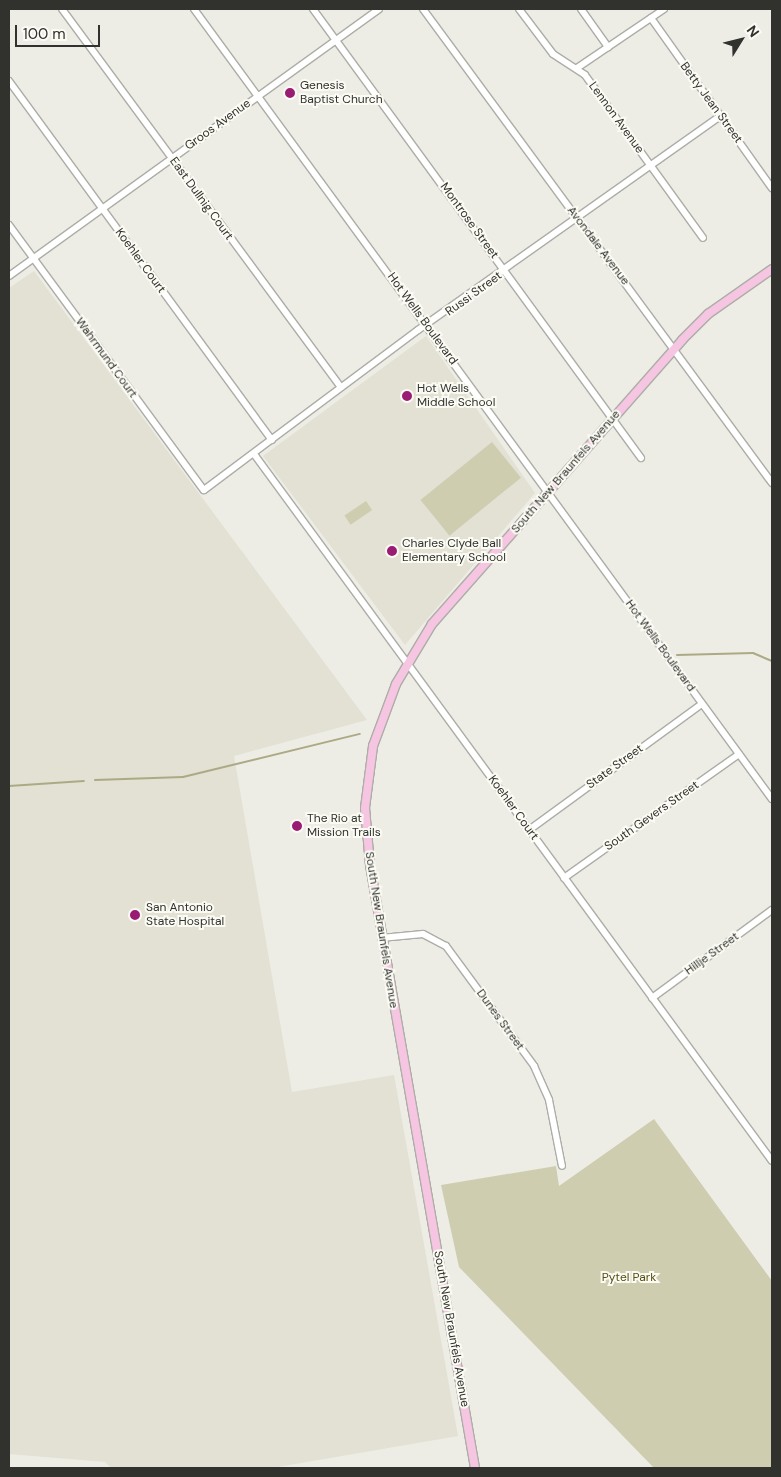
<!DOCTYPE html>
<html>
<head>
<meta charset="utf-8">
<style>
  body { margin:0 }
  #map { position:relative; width:781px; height:1477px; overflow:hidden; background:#edede6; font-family:"DM Sans",sans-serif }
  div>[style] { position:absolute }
  .built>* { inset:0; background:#e2e1d4 }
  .green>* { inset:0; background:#cecdb0; transform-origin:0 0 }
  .stream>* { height:2px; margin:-1px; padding:0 1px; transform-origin:1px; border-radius:1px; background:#acaa85 }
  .roads { filter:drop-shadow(1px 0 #adada7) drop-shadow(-1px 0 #adada7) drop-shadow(0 1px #adada7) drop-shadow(0 -1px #adada7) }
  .minor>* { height:6px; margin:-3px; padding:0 3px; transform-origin:3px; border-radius:3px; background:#fff }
  .major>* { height:8px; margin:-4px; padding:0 4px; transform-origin:4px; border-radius:4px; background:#f5c5e1 }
  .dots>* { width:14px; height:14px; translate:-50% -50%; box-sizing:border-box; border:2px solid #fbfbf4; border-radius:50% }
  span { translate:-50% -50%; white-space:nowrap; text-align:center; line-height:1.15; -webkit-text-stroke:4px #fbfbf4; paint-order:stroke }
  .poi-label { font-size:12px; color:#31312e }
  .left { translate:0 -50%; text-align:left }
  .street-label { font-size:12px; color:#31312e }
  .park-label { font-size:12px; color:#555010 }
  .frame { position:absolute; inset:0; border:10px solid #31312e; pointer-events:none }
  .north { position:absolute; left:716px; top:15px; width:50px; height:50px; -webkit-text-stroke:4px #fbfbf4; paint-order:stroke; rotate:54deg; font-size:14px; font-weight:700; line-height:20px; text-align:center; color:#31312e }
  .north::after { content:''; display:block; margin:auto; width:18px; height:22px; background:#31312e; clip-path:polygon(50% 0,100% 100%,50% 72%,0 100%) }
  .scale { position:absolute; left:15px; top:25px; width:85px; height:22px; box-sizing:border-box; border:2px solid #31312e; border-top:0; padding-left:6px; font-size:15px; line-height:18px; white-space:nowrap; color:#31312e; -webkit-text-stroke:4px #fbfbf4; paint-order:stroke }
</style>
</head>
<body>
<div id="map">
  <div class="built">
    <i style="clip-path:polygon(34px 271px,367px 720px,234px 756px,292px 1092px,394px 1075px,458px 1436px,272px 1468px,111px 1468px,105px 1462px,9px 1454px,9px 288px)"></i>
    <i style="clip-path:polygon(426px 336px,535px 493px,405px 645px,263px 456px)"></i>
  </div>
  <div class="green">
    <i style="left:492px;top:442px;width:46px;height:92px;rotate:51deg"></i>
    <i style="left:366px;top:501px;width:11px;height:26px;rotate:56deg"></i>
    <i style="clip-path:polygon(654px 1119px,772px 1281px,772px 1468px,654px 1468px,459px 1267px,441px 1185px,556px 1166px,559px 1186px)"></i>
  </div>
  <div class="stream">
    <i style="left:677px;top:655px;width:76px;rotate:-1.5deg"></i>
    <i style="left:753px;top:653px;width:21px;rotate:23deg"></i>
    <i style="left:95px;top:780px;width:88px;rotate:-2deg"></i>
    <i style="left:183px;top:777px;width:182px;rotate:-13.7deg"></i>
    <i style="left:9px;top:786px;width:75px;rotate:-3.8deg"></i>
  </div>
  <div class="roads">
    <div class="minor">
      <i style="left:62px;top:9px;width:470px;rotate:53.6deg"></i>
      <i style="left:194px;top:9px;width:979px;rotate:53.81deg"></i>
      <i style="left:313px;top:9px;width:556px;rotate:53.85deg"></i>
      <i style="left:423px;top:9px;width:589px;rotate:53.64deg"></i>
      <i style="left:519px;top:9px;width:56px;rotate:52.9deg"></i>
      <i style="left:553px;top:54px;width:38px;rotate:33deg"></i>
      <i style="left:585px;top:75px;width:201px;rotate:54.1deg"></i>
      <i style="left:581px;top:9px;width:47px;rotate:54.6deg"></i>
      <i style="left:651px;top:18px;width:209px;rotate:54.6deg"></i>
      <i style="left:577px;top:68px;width:105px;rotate:-34.1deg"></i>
      <i style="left:9px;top:81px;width:445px;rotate:53.8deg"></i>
      <i style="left:9px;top:225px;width:329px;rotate:53.7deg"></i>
      <i style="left:204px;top:490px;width:267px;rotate:-36.8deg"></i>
      <i style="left:418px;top:330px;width:370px;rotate:-35.3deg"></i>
      <i style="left:9px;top:276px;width:456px;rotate:-35.8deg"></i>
      <i style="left:254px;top:454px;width:876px;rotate:53.77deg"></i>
      <i style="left:529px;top:830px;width:214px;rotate:-36.1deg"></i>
      <i style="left:564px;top:878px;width:214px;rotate:-35.3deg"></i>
      <i style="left:381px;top:938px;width:42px;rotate:-5.4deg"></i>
      <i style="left:423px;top:934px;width:26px;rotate:28deg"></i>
      <i style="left:446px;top:946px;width:149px;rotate:53.7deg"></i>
      <i style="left:534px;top:1066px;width:37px;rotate:66deg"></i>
      <i style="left:549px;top:1100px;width:67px;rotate:78.9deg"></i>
      <i style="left:652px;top:998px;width:149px;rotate:-36.3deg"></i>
    </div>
    <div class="major">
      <i style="left:475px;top:1468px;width:612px;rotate:-99.88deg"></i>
      <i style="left:370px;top:865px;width:57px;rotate:-95deg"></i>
      <i style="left:365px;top:808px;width:63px;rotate:-82.6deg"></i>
      <i style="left:373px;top:746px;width:66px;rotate:-69.6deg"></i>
      <i style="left:396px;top:684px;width:70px;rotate:-59deg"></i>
      <i style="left:432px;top:624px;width:378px;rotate:-48.6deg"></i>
      <i style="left:682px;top:340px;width:37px;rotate:-45deg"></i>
      <i style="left:708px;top:314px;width:78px;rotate:-35.1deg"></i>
    </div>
  </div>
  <div class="dots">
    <i style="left:290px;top:93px;background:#991b73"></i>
    <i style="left:407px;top:396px;background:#991b73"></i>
    <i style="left:392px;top:551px;background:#991b73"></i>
    <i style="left:297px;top:826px;background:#991b73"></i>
    <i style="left:135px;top:915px;background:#991b73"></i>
  </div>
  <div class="poi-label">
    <span class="left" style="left:300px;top:93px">Genesis<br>Baptist Church</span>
    <span class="left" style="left:417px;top:396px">Hot Wells<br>Middle School</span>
    <span class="left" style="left:402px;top:551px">Charles Clyde Ball<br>Elementary School</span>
    <span class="left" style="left:307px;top:826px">The Rio at<br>Mission Trails</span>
    <span class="left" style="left:146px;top:915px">San Antonio<br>State Hospital</span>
  </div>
  <div class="street-label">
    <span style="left:711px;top:103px;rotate:54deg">Betty Jean Street</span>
    <span style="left:616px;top:118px;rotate:54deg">Lennon Avenue</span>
    <span style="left:218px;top:125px;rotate:-36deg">Groos Avenue</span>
    <span style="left:201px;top:199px;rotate:54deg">East Dullnig Court</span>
    <span style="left:469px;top:221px;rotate:54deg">Montrose Street</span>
    <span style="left:598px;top:246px;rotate:53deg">Avondale Avenue</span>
    <span style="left:140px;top:261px;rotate:54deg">Koehler Court</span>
    <span style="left:474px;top:294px;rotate:-36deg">Russi Street</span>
    <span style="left:422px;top:319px;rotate:54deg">Hot Wells Boulevard</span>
    <span style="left:106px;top:358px;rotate:54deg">Wahrmund Court</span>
    <span style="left:566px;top:472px;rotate:-49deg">South New Braunfels Avenue</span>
    <span style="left:660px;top:646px;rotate:54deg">Hot Wells Boulevard</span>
    <span style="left:615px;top:767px;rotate:-36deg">State Street</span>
    <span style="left:513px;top:808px;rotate:54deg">Koehler Court</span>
    <span style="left:652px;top:816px;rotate:-35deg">South Gevers Street</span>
    <span style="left:381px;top:930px;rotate:81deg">South New Braunfels Avenue</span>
    <span style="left:712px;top:954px;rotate:-36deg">Hillje Street</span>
    <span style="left:500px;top:1020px;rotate:54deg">Dunes Street</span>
    <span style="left:451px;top:1329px;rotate:80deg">South New Braunfels Avenue</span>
  </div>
  <div class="park-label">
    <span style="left:629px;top:1278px">Pytel Park</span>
  </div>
  <div class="frame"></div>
  <div class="north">N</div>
  <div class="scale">100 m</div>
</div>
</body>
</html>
